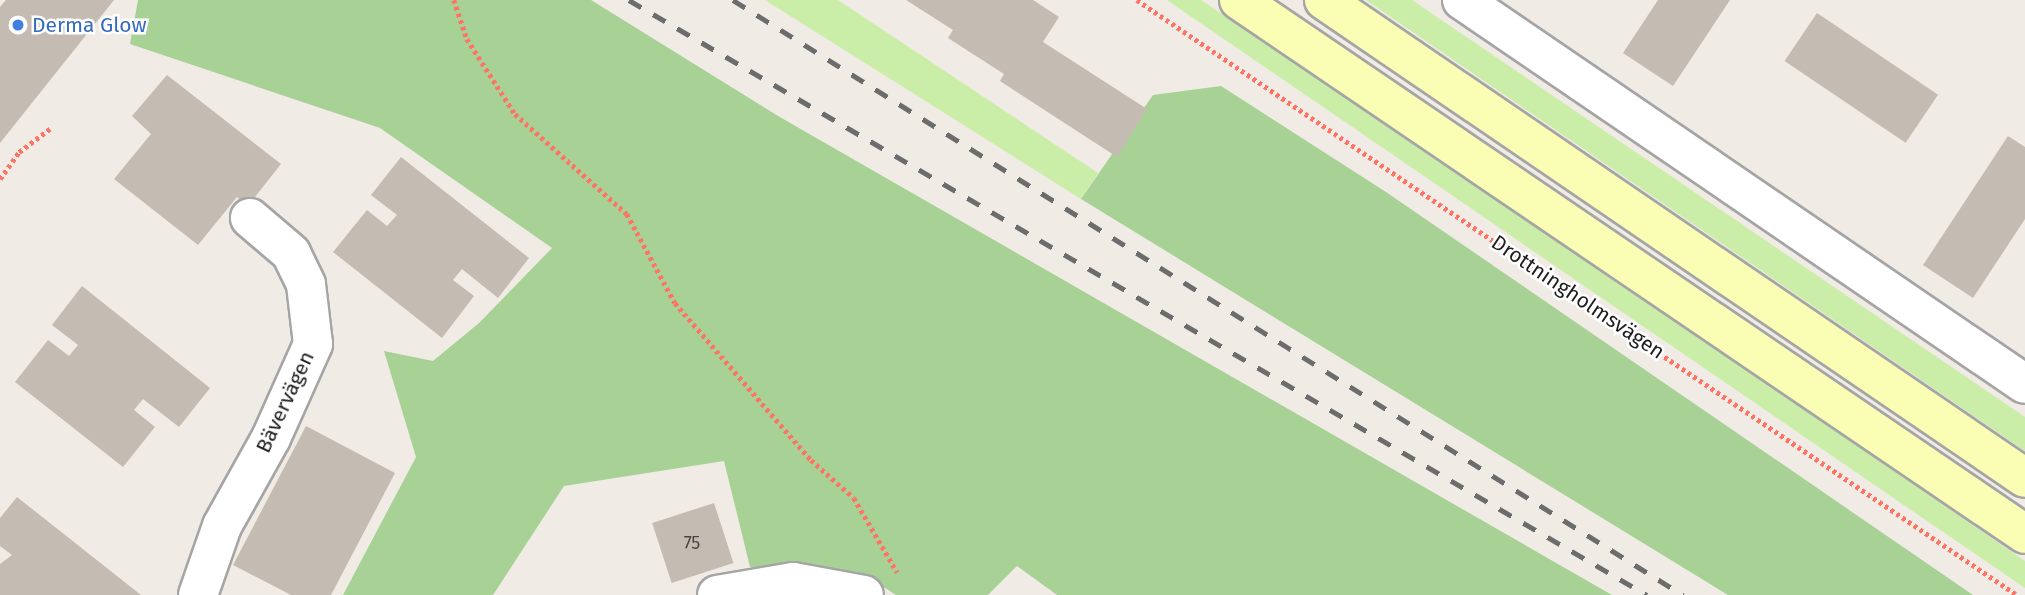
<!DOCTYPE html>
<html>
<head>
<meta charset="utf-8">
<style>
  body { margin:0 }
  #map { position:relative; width:2025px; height:595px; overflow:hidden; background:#f0ebe4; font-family:"Fira Sans",sans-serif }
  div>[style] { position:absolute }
  .grass>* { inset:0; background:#caeda7 }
  .forest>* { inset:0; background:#a8d196 }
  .building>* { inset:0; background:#c4bbb3; transform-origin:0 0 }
  .path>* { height:4.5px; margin-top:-2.25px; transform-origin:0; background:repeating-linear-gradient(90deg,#ff7365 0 3.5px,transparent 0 7px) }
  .roads { filter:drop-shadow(2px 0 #a5a5a5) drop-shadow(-2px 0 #a5a5a5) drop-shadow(0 2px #a5a5a5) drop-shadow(0 -2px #a5a5a5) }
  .minor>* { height:38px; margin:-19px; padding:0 19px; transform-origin:19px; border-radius:19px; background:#fff }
  .secondary>* { height:38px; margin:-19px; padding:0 19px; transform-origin:19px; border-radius:19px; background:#fafdb4 }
  .rail>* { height:5px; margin-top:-2.5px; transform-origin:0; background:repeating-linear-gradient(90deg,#6c6c6c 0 14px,transparent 0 28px) }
  .dots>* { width:19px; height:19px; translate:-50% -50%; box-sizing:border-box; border:4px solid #fff; border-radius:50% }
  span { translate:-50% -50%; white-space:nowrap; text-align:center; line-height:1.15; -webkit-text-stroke:5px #fff; paint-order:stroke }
  .number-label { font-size:18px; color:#484543 }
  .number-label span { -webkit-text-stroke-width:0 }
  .shop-label { font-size:21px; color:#366cbe }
  .left { translate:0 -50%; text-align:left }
  .street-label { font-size:21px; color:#1e1e1e }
</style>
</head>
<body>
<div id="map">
  <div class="grass">
    <i style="clip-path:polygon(765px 0,838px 0,1098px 173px,1081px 199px)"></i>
    <i style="clip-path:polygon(1167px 0,1201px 0,1865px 451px,2025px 561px,2025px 588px)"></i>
    <i style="clip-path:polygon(1366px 0,1412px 0,2025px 417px,2025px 451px)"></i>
  </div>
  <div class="forest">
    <i style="clip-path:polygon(138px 0,591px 0,778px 116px,1612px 595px,1057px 595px,1017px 566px,988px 595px,896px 595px,865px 575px,750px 567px,724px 461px,564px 486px,493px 595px,343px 595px,416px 457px,384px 351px,433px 361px,479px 323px,552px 248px,380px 128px,130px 44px)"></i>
    <i style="clip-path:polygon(1221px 86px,1386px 192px,1973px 595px,1728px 595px,1081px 199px,1153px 95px)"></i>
  </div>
  <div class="building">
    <i style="clip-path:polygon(6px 0,114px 0,0 143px,0 7px)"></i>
    <i style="clip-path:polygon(906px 0,1033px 0,1059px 17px,1043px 42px,1147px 109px,1117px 157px,1000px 81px,1004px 74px,948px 38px,953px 30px)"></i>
    <i style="clip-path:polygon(1658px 0,1730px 0,1673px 86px,1623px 53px)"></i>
    <i style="left:1817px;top:13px;width:146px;height:58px;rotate:34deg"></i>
    <i style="clip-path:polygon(167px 75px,281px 164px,247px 207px,237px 197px,198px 245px,114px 179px,151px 134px,132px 116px)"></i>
    <i style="clip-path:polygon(2008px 136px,2025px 147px,2025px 219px,1973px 298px,1923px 265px)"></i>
    <i style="clip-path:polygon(401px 157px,529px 258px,498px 298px,462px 269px,453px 280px,474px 296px,442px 338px,333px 252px,367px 210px,387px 226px,397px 215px,371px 195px)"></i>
    <i style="clip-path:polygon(82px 286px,210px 388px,179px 427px,143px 399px,134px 410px,155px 427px,123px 467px,15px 382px,48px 340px,69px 356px,78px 345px,52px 325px)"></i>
    <i style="clip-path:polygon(306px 426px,395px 473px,331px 595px,291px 595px,233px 565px)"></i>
    <i style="clip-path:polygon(17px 497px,141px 595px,0 595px,0 564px,12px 555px,0 546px,0 518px)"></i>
    <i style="left:714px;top:503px;width:63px;height:65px;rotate:72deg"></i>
  </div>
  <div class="path">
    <i style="left:454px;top:0;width:41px;rotate:71.6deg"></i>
    <i style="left:467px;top:39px;width:89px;rotate:57.4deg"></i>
    <i style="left:515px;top:114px;width:150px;rotate:41.8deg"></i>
    <i style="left:627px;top:214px;width:101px;rotate:61.7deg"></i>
    <i style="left:675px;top:303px;width:208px;rotate:49.1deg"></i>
    <i style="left:811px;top:460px;width:57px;rotate:41.5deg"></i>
    <i style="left:854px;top:498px;width:86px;rotate:59.8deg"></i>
    <i style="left:1137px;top:0;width:1062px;rotate:34.06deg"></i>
    <i style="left:0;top:179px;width:33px;rotate:-55deg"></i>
    <i style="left:19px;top:152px;width:39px;rotate:-37deg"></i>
  </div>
  <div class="roads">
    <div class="minor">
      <i style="left:1462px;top:0;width:681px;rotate:34.3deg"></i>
      <i style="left:198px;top:595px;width:73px;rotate:-70.8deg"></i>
      <i style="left:222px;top:526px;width:101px;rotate:-60.9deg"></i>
      <i style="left:271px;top:438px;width:103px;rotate:-65.9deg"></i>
      <i style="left:313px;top:344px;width:60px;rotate:-96.7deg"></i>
      <i style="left:306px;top:284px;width:34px;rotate:-116deg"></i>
      <i style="left:291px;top:253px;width:54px;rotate:-139.5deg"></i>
      <i style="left:717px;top:595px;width:77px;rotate:-9.7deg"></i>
      <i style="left:793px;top:582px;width:72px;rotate:10.4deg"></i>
    </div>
    <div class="secondary">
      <i style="left:1239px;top:0;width:950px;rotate:34.19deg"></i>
      <i style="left:1324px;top:0;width:848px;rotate:34.29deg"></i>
    </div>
  </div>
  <div class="rail">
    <i style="left:629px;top:0;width:1179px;rotate:30.31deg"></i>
    <i style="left:733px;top:0;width:1121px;rotate:32.06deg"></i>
  </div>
  <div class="dots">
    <i style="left:18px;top:25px;background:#3f7fe0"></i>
  </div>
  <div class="number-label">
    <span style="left:692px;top:543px">75</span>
  </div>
  <div class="shop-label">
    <span class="left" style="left:32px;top:25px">Derma Glow</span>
  </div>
  <div class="street-label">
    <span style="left:1578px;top:297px;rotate:34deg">Drottningholmsvägen</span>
    <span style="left:285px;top:402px;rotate:-65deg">Bävervägen</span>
  </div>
</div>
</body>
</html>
